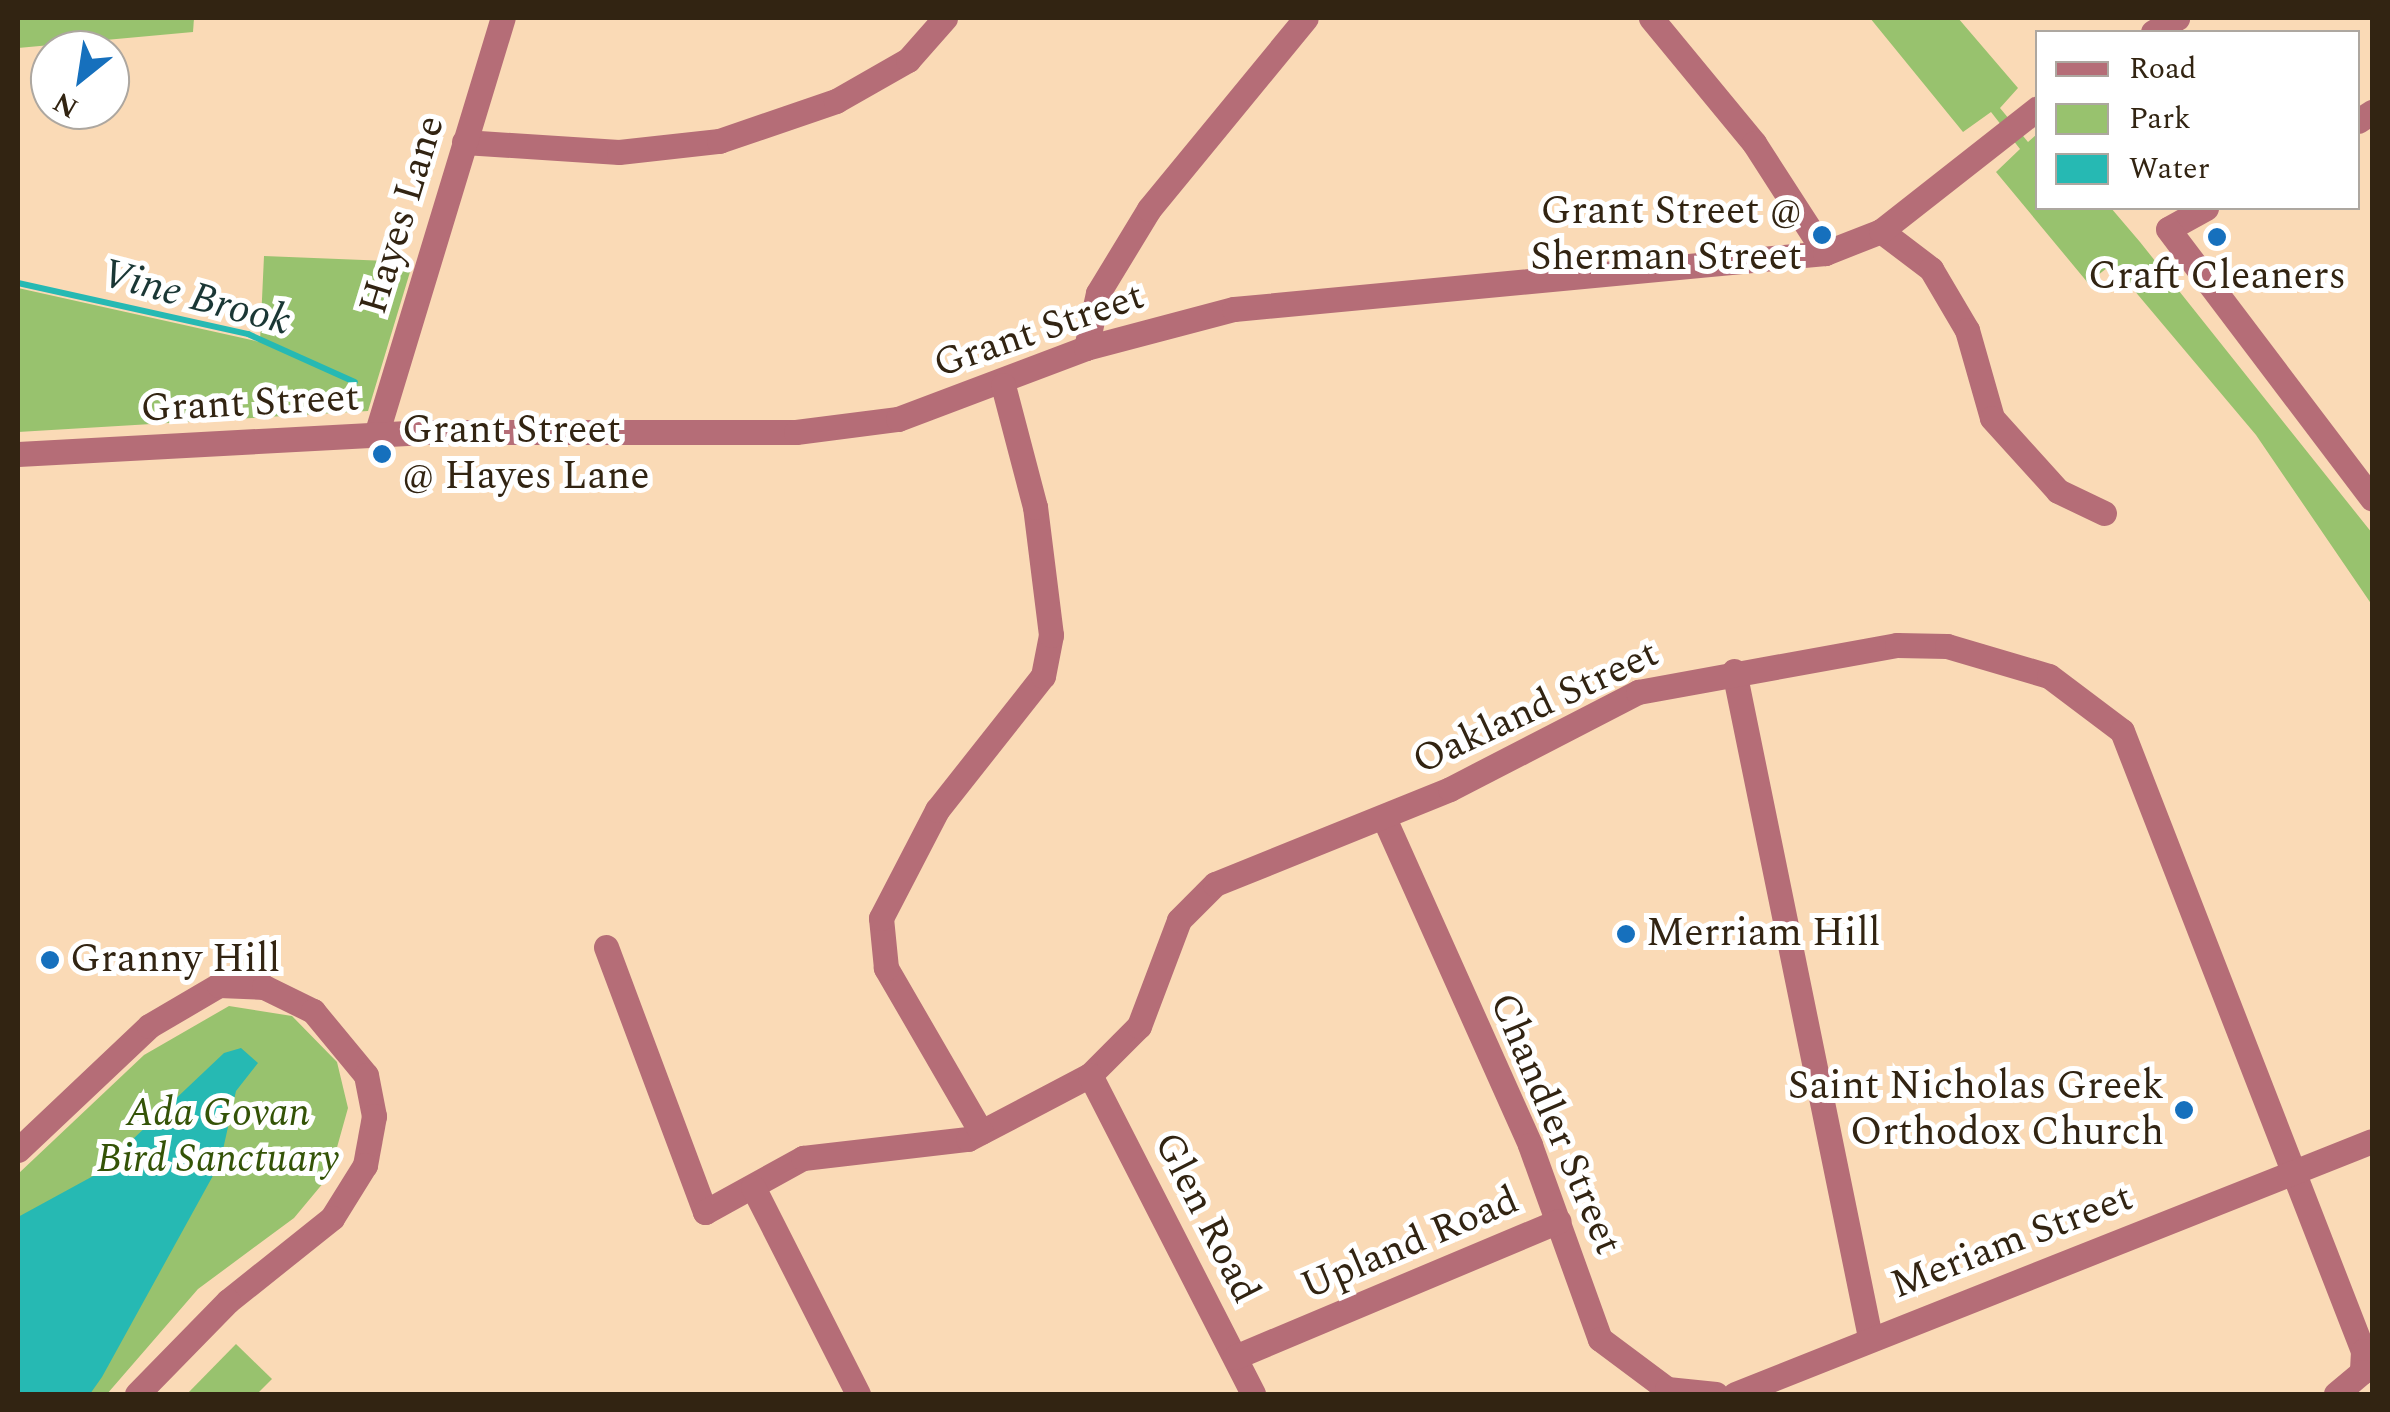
<!DOCTYPE html>
<html>
<head>
<meta charset="utf-8">
<style>
  body { margin:0 }
  #map { position:relative; width:2390px; height:1412px; overflow:hidden; background:#fadab6; font-family:Spectral,serif }
  div>[style] { position:absolute }
  .green>* { inset:0; background:#98c26e }
  .water>* { inset:0; background:#26b9b3 }
  .stream>* { height:6px; margin:-3px; padding:0 3px; transform-origin:3px; border-radius:3px; background:#26b9b3 }
  .minor>* { height:25px; margin:-12.5px; padding:0 12.5px; transform-origin:12.5px; border-radius:12.5px; background:#b56d77 }
  .dots>* { width:28px; height:28px; translate:-50% -50%; box-sizing:border-box; border:5px solid #fff; border-radius:50% }
  span { translate:-50% -50%; white-space:nowrap; text-align:center; line-height:1.15; -webkit-text-stroke:10px #fff; paint-order:stroke }
  .poi-label { font-size:40px; color:#322412 }
  .right { translate:-100% -50%; text-align:right }
  .left { translate:0 -50%; text-align:left }
  .street-label { font-size:40px; color:#322412 }
  .park-label { font-size:40px; color:#345307; font-style:italic }
  .water-label { font-size:42px; color:#1a3735; font-style:italic }
  .frame { position:absolute; inset:0; border:20px solid #322412; pointer-events:none }
  .legend { position:absolute; left:2035px; top:30px; width:325px; height:180px; box-sizing:border-box; background:#fff; border:2px solid #ada7a0; margin:0; padding:12px 18px; list-style:none; font-size:30px; color:#322412 }
  .legend li { display:flex; align-items:center; gap:20px; height:50px }
  .legend b { width:50px; border:2px solid #ada7a0 }
  .north { position:absolute; left:30px; top:30px; width:100px; height:100px; box-sizing:border-box; background:#fff; border:2px solid #ada7a0; border-radius:50%; rotate:210deg; font-size:28px; font-weight:700; line-height:40px; text-align:center; color:#322412 }
  .north::after { content:''; display:block; margin:auto; width:35px; height:45px; background:#1670bd; clip-path:polygon(50% 0,100% 100%,50% 72%,0 100%) }
</style>
</head>
<body>
<div id="map">
  <div class="green">
    <i style="clip-path:polygon(18px 18px,194px 18px,193px 32px,18px 48px)"></i>
    <i style="clip-path:polygon(1870px 18px,1958px 18px,2018px 88px,2000px 108px,2028px 142px,2037px 134px,2038px 208px,2111px 208px,2140px 242px,2372px 533px,2372px 605px,2256px 435px,2112px 264px,2088px 283px,1996px 172px,2020px 149px,1991px 112px,1963px 132px)"></i>
    <i style="clip-path:polygon(264px 256px,413px 262px,368px 411px,18px 432px,18px 288px,260px 342px)"></i>
    <i style="clip-path:polygon(229px 1006px,292px 1016px,337px 1062px,348px 1108px,329px 1176px,294px 1218px,198px 1289px,107px 1394px,18px 1394px,18px 1174px,144px 1055px)"></i>
    <i style="clip-path:polygon(236px 1344px,272px 1379px,257px 1394px,187px 1394px)"></i>
  </div>
  <div class="water">
    <i style="clip-path:polygon(241px 1048px,258px 1063px,236px 1091px,220px 1163px,102px 1377px,90px 1394px,18px 1394px,18px 1217px,95px 1175px,224px 1053px)"></i>
  </div>
  <div class="stream">
    <i style="left:18px;top:283px;width:236px;rotate:12.5deg"></i>
    <i style="left:248px;top:334px;width:117px;rotate:24.2deg"></i>
  </div>
  <div class="minor">
    <i style="left:1651px;top:18px;width:162px;rotate:50.5deg"></i>
    <i style="left:1754px;top:143px;width:131px;rotate:57.2deg"></i>
    <i style="left:2153px;top:32px;width:28px;rotate:-30deg"></i>
    <i style="left:2358px;top:121px;width:17px;rotate:-33deg"></i>
    <i style="left:464px;top:142px;width:155px;rotate:3.7deg"></i>
    <i style="left:619px;top:152px;width:101px;rotate:-6.3deg"></i>
    <i style="left:719px;top:141px;width:124px;rotate:-18.9deg"></i>
    <i style="left:836px;top:101px;width:83px;rotate:-29.7deg"></i>
    <i style="left:908px;top:60px;width:56px;rotate:-48.6deg"></i>
    <i style="left:2206px;top:208px;width:43px;rotate:151.1deg"></i>
    <i style="left:2168px;top:229px;width:338px;rotate:52.9deg"></i>
    <i style="left:1881px;top:231px;width:63px;rotate:37.2deg"></i>
    <i style="left:1931px;top:269px;width:71px;rotate:59.5deg"></i>
    <i style="left:1967px;top:330px;width:91px;rotate:74.1deg"></i>
    <i style="left:1992px;top:418px;width:98px;rotate:47.9deg"></i>
    <i style="left:2058px;top:491px;width:51px;rotate:25.6deg"></i>
    <i style="left:1086px;top:348px;width:56px;rotate:-77.7deg"></i>
    <i style="left:1098px;top:293px;width:98px;rotate:-58.7deg"></i>
    <i style="left:1149px;top:209px;width:247px;rotate:-50.6deg"></i>
    <i style="left:376px;top:435px;width:436px;rotate:-73.1deg"></i>
    <i style="left:18px;top:454px;width:413px;rotate:-3.1deg"></i>
    <i style="left:430px;top:432px;width:366px"></i>
    <i style="left:796px;top:432px;width:103px;rotate:-7.3deg"></i>
    <i style="left:898px;top:419px;width:201px;rotate:-20.7deg"></i>
    <i style="left:1086px;top:348px;width:153px;rotate:-14.8deg"></i>
    <i style="left:1234px;top:309px;width:594px;rotate:-5.41deg"></i>
    <i style="left:1825px;top:253px;width:60px;rotate:-21.4deg"></i>
    <i style="left:1881px;top:231px;width:199px;rotate:-38.1deg"></i>
    <i style="left:1734px;top:671px;width:680px;rotate:78.46deg"></i>
    <i style="left:1384px;top:818px;width:358px;rotate:65.9deg"></i>
    <i style="left:1530px;top:1145px;width:206px;rotate:70.2deg"></i>
    <i style="left:1600px;top:1339px;width:84px;rotate:36.7deg"></i>
    <i style="left:1667px;top:1389px;width:49px;rotate:5.8deg"></i>
    <i style="left:606px;top:947px;width:283px;rotate:69.5deg"></i>
    <i style="left:705px;top:1212px;width:112px;rotate:-28.9deg"></i>
    <i style="left:803px;top:1158px;width:166px;rotate:-6.6deg"></i>
    <i style="left:968px;top:1139px;width:138px;rotate:-27.7deg"></i>
    <i style="left:1090px;top:1075px;width:69px;rotate:-45deg"></i>
    <i style="left:1139px;top:1026px;width:113px;rotate:-69.3deg"></i>
    <i style="left:1179px;top:920px;width:51px;rotate:-45deg"></i>
    <i style="left:1215px;top:884px;width:253px;rotate:-22deg"></i>
    <i style="left:1450px;top:789px;width:212px;rotate:-27.3deg"></i>
    <i style="left:1638px;top:692px;width:263px;rotate:-10.3deg"></i>
    <i style="left:1897px;top:645px;width:50px;rotate:1.1deg"></i>
    <i style="left:1947px;top:646px;width:106px;rotate:16.4deg"></i>
    <i style="left:2049px;top:676px;width:91px;rotate:37deg"></i>
    <i style="left:2122px;top:731px;width:665px;rotate:68.76deg"></i>
    <i style="left:2363px;top:1351px;width:21px;rotate:93deg"></i>
    <i style="left:2362px;top:1372px;width:34px;rotate:140deg"></i>
    <i style="left:1090px;top:1075px;width:358px;rotate:62.9deg"></i>
    <i style="left:981px;top:1132px;width:190px;rotate:-120.1deg"></i>
    <i style="left:886px;top:968px;width:50px;rotate:-95.7deg"></i>
    <i style="left:881px;top:918px;width:122px;rotate:-62.6deg"></i>
    <i style="left:937px;top:810px;width:171px;rotate:-51.7deg"></i>
    <i style="left:1043px;top:676px;width:42px;rotate:-79deg"></i>
    <i style="left:1051px;top:635px;width:129px;rotate:-97.1deg"></i>
    <i style="left:1035px;top:507px;width:126px;rotate:-104.7deg"></i>
    <i style="left:18px;top:1150px;width:180px;rotate:-43.4deg"></i>
    <i style="left:149px;top:1026px;width:81px;rotate:-30.4deg"></i>
    <i style="left:219px;top:985px;width:45px;rotate:2.5deg"></i>
    <i style="left:264px;top:987px;width:55px;rotate:26.1deg"></i>
    <i style="left:313px;top:1011px;width:83px;rotate:50.4deg"></i>
    <i style="left:366px;top:1075px;width:42px;rotate:79deg"></i>
    <i style="left:374px;top:1116px;width:50px;rotate:100.4deg"></i>
    <i style="left:365px;top:1165px;width:62px;rotate:121.9deg"></i>
    <i style="left:332px;top:1218px;width:133px;rotate:141.4deg"></i>
    <i style="left:228px;top:1301px;width:130px;rotate:134.4deg"></i>
    <i style="left:753px;top:1187px;width:232px;rotate:63.1deg"></i>
    <i style="left:1235px;top:1357px;width:351px;rotate:-22.8deg"></i>
    <i style="left:1735px;top:1394px;width:685px;rotate:-21.66deg"></i>
  </div>
  <div class="dots">
    <i style="left:1822px;top:235px;background:#1670bd"></i>
    <i style="left:2217px;top:237px;background:#1670bd"></i>
    <i style="left:382px;top:454px;background:#1670bd"></i>
    <i style="left:1626px;top:934px;background:#1670bd"></i>
    <i style="left:50px;top:960px;background:#1670bd"></i>
    <i style="left:2184px;top:1110px;background:#1670bd"></i>
  </div>
  <div class="poi-label">
    <span class="right" style="left:1802px;top:235px">Grant Street @<br>Sherman Street</span>
    <span style="left:2217px;top:277px">Craft Cleaners</span>
    <span class="left" style="left:402px;top:454px">Grant Street<br>@ Hayes Lane</span>
    <span class="left" style="left:1646px;top:934px">Merriam Hill</span>
    <span class="left" style="left:70px;top:960px">Granny Hill</span>
    <span class="right" style="left:2164px;top:1110px">Saint Nicholas Greek<br>Orthodox Church</span>
  </div>
  <div class="street-label">
    <span style="left:403px;top:215px;rotate:-73deg">Hayes Lane</span>
    <span style="left:1039px;top:331px;rotate:-19deg">Grant Street</span>
    <span style="left:250px;top:404px;rotate:-3deg">Grant Street</span>
    <span style="left:1536px;top:708px;rotate:-25deg">Oakland Street</span>
    <span style="left:1555px;top:1124px;rotate:67deg">Chandler Street</span>
    <span style="left:1206px;top:1218px;rotate:63deg">Glen Road</span>
    <span style="left:2012px;top:1242px;rotate:-21deg">Meriam Street</span>
    <span style="left:1410px;top:1244px;rotate:-23deg">Upland Road</span>
  </div>
  <div class="park-label">
    <span style="left:218px;top:1137px">Ada Govan<br>Bird Sanctuary</span>
  </div>
  <div class="water-label">
    <span style="left:196px;top:298px;rotate:15deg">Vine Brook</span>
  </div>
  <div class="frame"></div>
  <ul class="legend">
  <li><b style="height:12px;background:#b56d77"></b>Road</li>
  <li><b style="height:28px;background:#98c26e"></b>Park</li>
  <li><b style="height:28px;background:#26b9b3"></b>Water</li>
  </ul>
  <div class="north">N</div>
</div>
</body>
</html>
